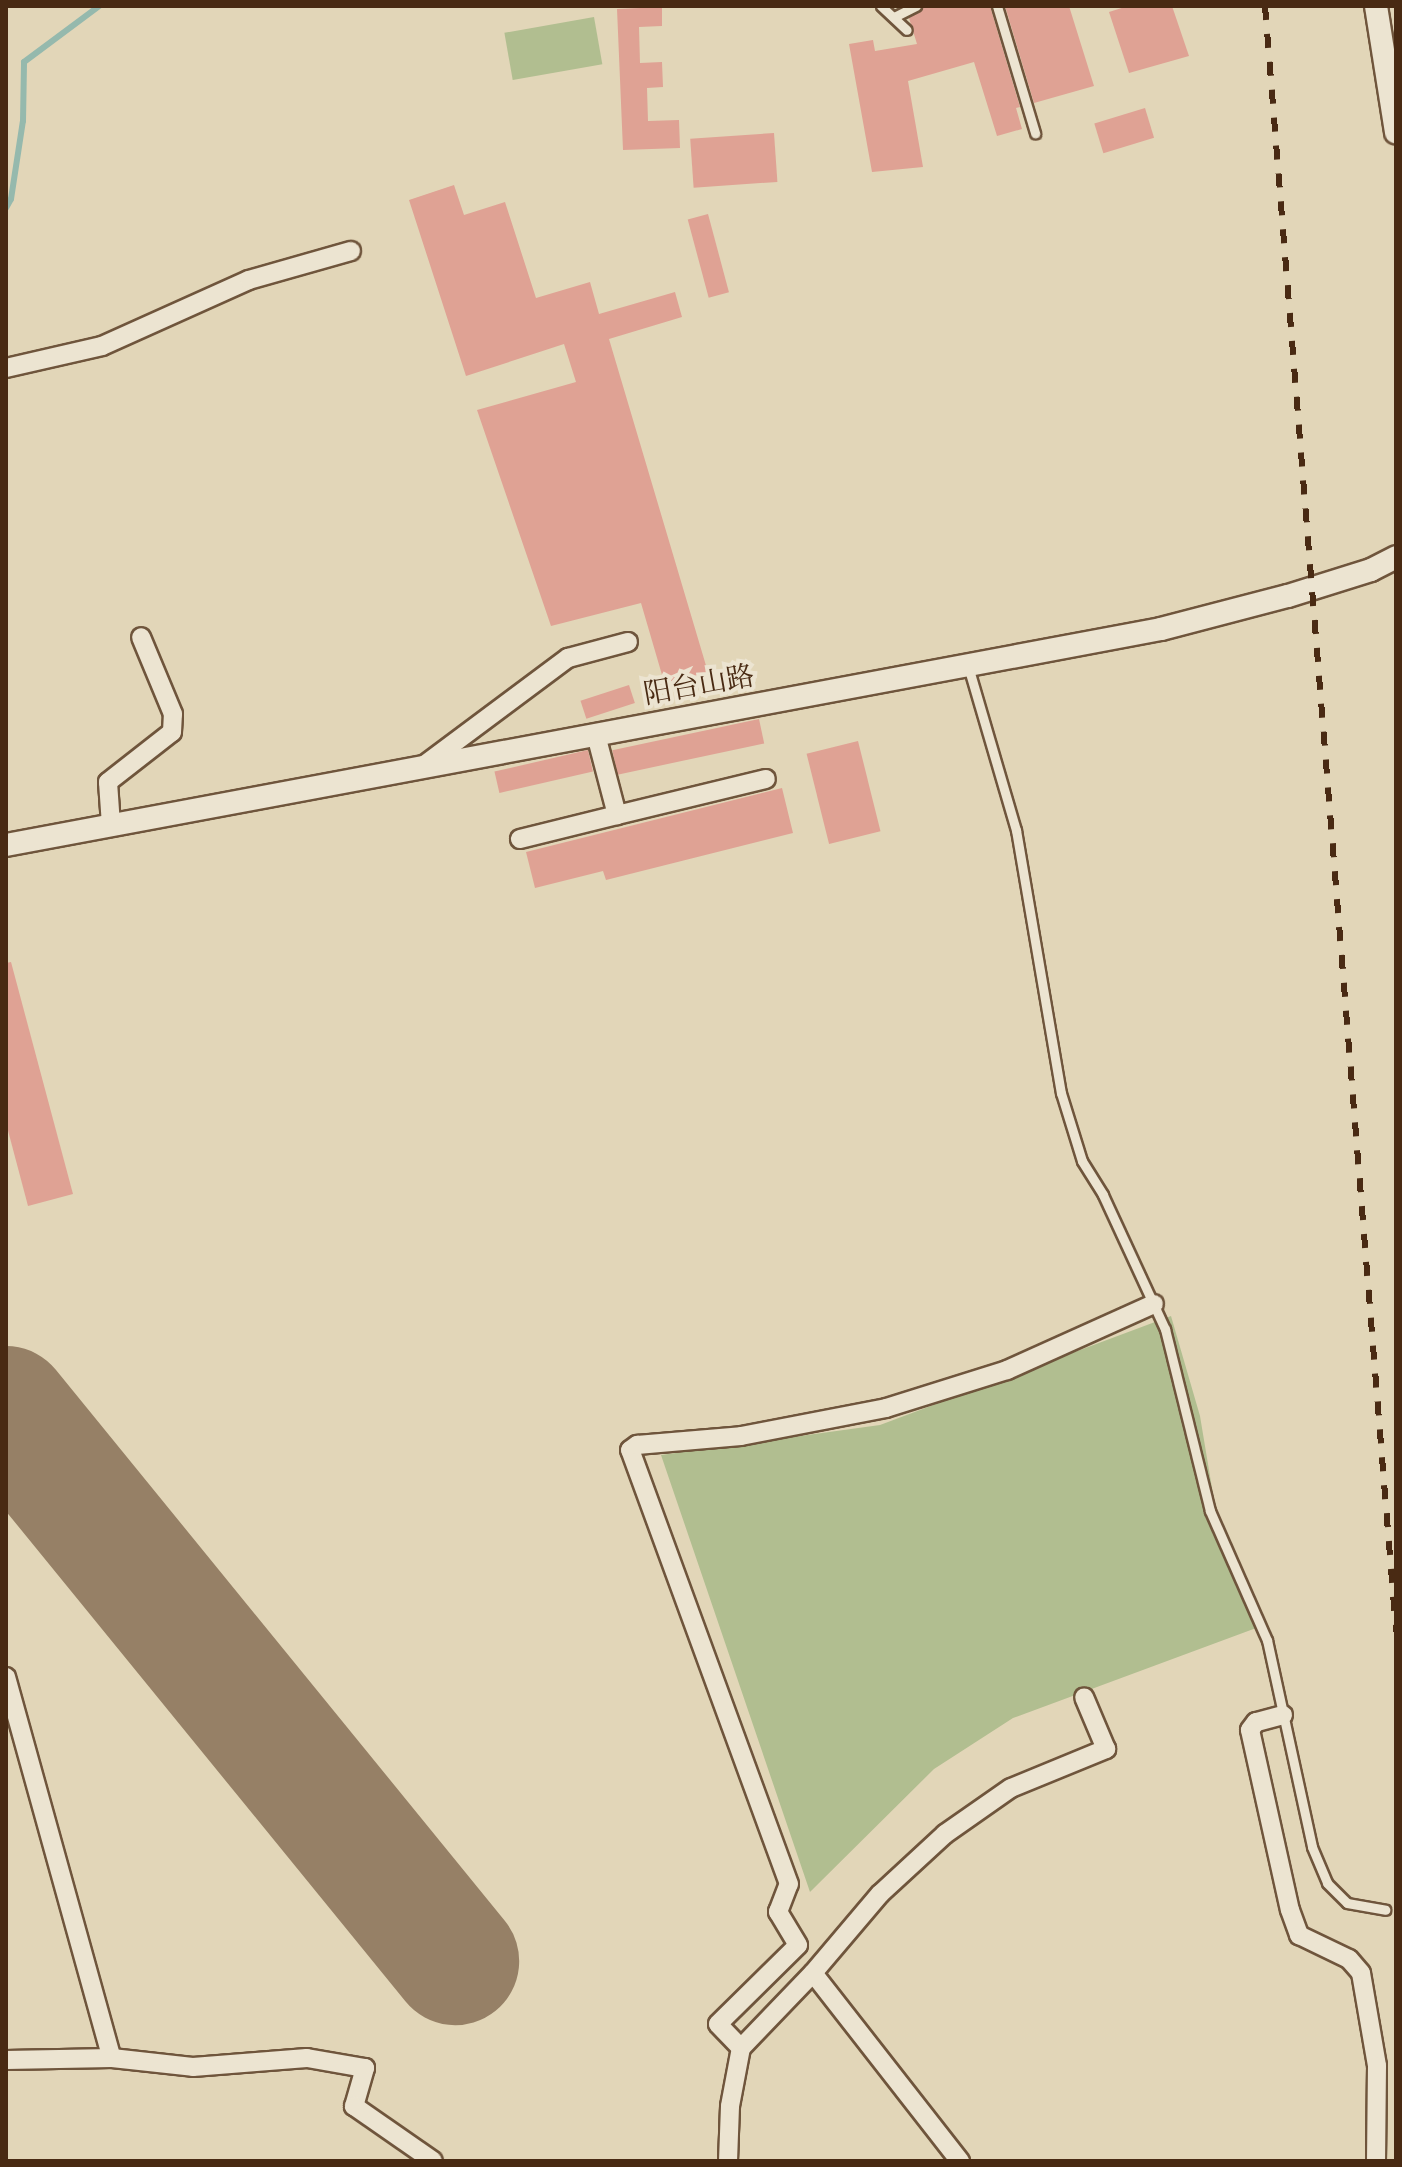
<!DOCTYPE html>
<html>
<head>
<meta charset="utf-8">
<style>
  body { margin:0 }
  #map { position:relative; width:1402px; height:2167px; overflow:hidden; background:#e2d6b8; font-family:Alegreya,"Noto Serif SC",serif }
  div>[style] { position:absolute }
  .green>* { inset:0; background:#b1be90; transform-origin:0 0 }
  .stream>* { height:6px; margin:-3px; padding:0 3px; transform-origin:3px; border-radius:3px; background:#95b9ad }
  .runway>* { height:128px; margin:-64px; padding:0 64px; transform-origin:64px; border-radius:64px; background:#968066 }
  .building>* { inset:0; background:#dfa294; transform-origin:0 0 }
  .roads { filter:drop-shadow(2px 0 #6f553c) drop-shadow(-2px 0 #6f553c) drop-shadow(0 2px #6f553c) drop-shadow(0 -2px #6f553c) }
  .service>* { height:9px; margin:-4.5px; padding:0 4.5px; transform-origin:4.5px; border-radius:4.5px; background:#ece4d1 }
  .minor>* { height:18px; margin:-9px; padding:0 9px; transform-origin:9px; border-radius:9px; background:#ece4d1 }
  .tertiary>* { height:22px; margin:-11px; padding:0 11px; transform-origin:11px; border-radius:11px; background:#ece4d1 }
  .rail>* { height:6px; margin-top:-3px; transform-origin:0; background:repeating-linear-gradient(90deg,#492a13 0 14px,transparent 0 28px) }
  span { translate:-50% -50%; white-space:nowrap; text-align:center; line-height:1.15; -webkit-text-stroke:8px #ece4d1; paint-order:stroke }
  .street-label { font-size:28px; color:#492a13 }
  .frame { position:absolute; inset:0; border:8px solid #492a13; pointer-events:none }
</style>
</head>
<body>
<div id="map">
  <div class="green">
    <i style="left:594px;top:17px;width:48px;height:91px;rotate:80deg"></i>
    <i style="clip-path:polygon(1171px 1316px,1200px 1416px,1216px 1512px,1267px 1624px,1013px 1718px,934px 1769px,810px 1892px,661px 1455px,880px 1425px)"></i>
  </div>
  <div class="stream">
    <i style="left:6px;top:208px;width:10px;rotate:-61deg"></i>
    <i style="left:11px;top:199px;width:79px;rotate:-81.3deg"></i>
    <i style="left:23px;top:121px;width:59px;rotate:-89deg"></i>
    <i style="left:24px;top:62px;width:94px;rotate:-36.7deg"></i>
  </div>
  <div class="runway">
    <i style="left:6px;top:1410px;width:711px;rotate:50.82deg"></i>
  </div>
  <div class="building">
    <i style="clip-path:polygon(923px 6px,990px 6px,1020px 107px,1016px 108px,1022px 129px,997px 136px,974px 62px,908px 81px,923px 167px,872px 172px,849px 44px,873px 40px,875px 51px,917px 44px,909px 18px)"></i>
    <i style="clip-path:polygon(1005px 6px,1069px 6px,1094px 86px,1034px 103px)"></i>
    <i style="clip-path:polygon(1128px 6px,1172px 6px,1189px 56px,1129px 73px,1109px 12px)"></i>
    <i style="clip-path:polygon(662px 7px,662px 26px,639px 27px,640px 63px,662px 62px,663px 87px,647px 88px,648px 121px,679px 120px,680px 148px,623px 150px,617px 9px)"></i>
    <i style="left:1145px;top:108px;width:31px;height:53px;rotate:73deg"></i>
    <i style="left:774px;top:133px;width:49px;height:84px;rotate:86deg"></i>
    <i style="clip-path:polygon(454px 185px,464px 215px,505px 202px,536px 298px,590px 282px,599px 314px,675px 292px,682px 317px,609px 339px,710px 679px,667px 692px,641px 603px,551px 626px,477px 410px,576px 382px,564px 344px,466px 376px,409px 200px)"></i>
    <i style="left:708px;top:214px;width:81px;height:21px;rotate:75deg"></i>
    <i style="left:629px;top:685px;width:19px;height:51px;rotate:72deg"></i>
    <i style="left:759px;top:719px;width:25px;height:150px;rotate:78deg"></i>
    <i style="left:858px;top:741px;width:93px;height:53px;rotate:76deg"></i>
    <i style="left:588px;top:750px;width:22px;height:96px;rotate:77deg"></i>
    <i style="clip-path:polygon(782px 788px,793px 833px,606px 880px,603px 871px,535px 888px,526px 852px)"></i>
    <i style="clip-path:polygon(11px 962px,73px 1194px,28px 1206px,6px 1123px,6px 963px)"></i>
  </div>
  <div class="roads">
    <div class="service">
      <i style="left:881px;top:6px;width:35px;rotate:43deg"></i>
      <i style="left:997px;top:6px;width:133px;rotate:73.3deg"></i>
      <i style="left:894px;top:17px;width:25px;rotate:-27deg"></i>
      <i style="left:968px;top:666px;width:171px;rotate:73.7deg"></i>
      <i style="left:1016px;top:830px;width:267px;rotate:80.3deg"></i>
      <i style="left:1061px;top:1093px;width:71px;rotate:72.8deg"></i>
      <i style="left:1082px;top:1161px;width:40px;rotate:58deg"></i>
      <i style="left:1103px;top:1195px;width:148px;rotate:65.2deg"></i>
      <i style="left:1165px;top:1329px;width:187px;rotate:76.1deg"></i>
      <i style="left:1210px;top:1511px;width:141px;rotate:66.2deg"></i>
      <i style="left:1267px;top:1640px;width:212px;rotate:77.7deg"></i>
      <i style="left:1312px;top:1847px;width:39px;rotate:67deg"></i>
      <i style="left:1327px;top:1883px;width:28px;rotate:45deg"></i>
      <i style="left:1347px;top:1903px;width:39px;rotate:10deg"></i>
    </div>
    <div class="minor">
      <i style="left:6px;top:368px;width:98px;rotate:-12.9deg"></i>
      <i style="left:102px;top:346px;width:161px;rotate:-24.2deg"></i>
      <i style="left:249px;top:280px;width:106px;rotate:-15.9deg"></i>
      <i style="left:596px;top:735px;width:83px;rotate:75.3deg"></i>
      <i style="left:617px;top:815px;width:153px;rotate:-13.6deg"></i>
      <i style="left:423px;top:766px;width:181px;rotate:-36.7deg"></i>
      <i style="left:568px;top:658px;width:62px;rotate:-14.9deg"></i>
      <i style="left:111px;top:825px;width:43px;rotate:-94deg"></i>
      <i style="left:108px;top:782px;width:81px;rotate:-38deg"></i>
      <i style="left:172px;top:732px;width:18px;rotate:-87deg"></i>
      <i style="left:173px;top:714px;width:83px;rotate:-112.6deg"></i>
      <i style="left:520px;top:839px;width:100px;rotate:-13.9deg"></i>
      <i style="left:6px;top:1677px;width:395px;rotate:74.5deg"></i>
      <i style="left:1283px;top:1715px;width:28px;rotate:165deg"></i>
      <i style="left:1256px;top:1722px;width:10px;rotate:127deg"></i>
      <i style="left:1250px;top:1730px;width:184px;rotate:77.5deg"></i>
      <i style="left:1290px;top:1910px;width:27px;rotate:70deg"></i>
      <i style="left:1299px;top:1935px;width:55px;rotate:25.6deg"></i>
      <i style="left:1349px;top:1959px;width:18px;rotate:49deg"></i>
      <i style="left:1361px;top:1973px;width:94px;rotate:80.2deg"></i>
      <i style="left:1377px;top:2066px;width:95px;rotate:90.6deg"></i>
      <i style="left:813px;top:1973px;width:104px;rotate:-49.7deg"></i>
      <i style="left:880px;top:1894px;width:88px;rotate:-42.7deg"></i>
      <i style="left:945px;top:1834px;width:80px;rotate:-34.9deg"></i>
      <i style="left:1011px;top:1788px;width:103px;rotate:-22.3deg"></i>
      <i style="left:1106px;top:1749px;width:56px;rotate:-112.9deg"></i>
      <i style="left:741px;top:2048px;width:33px;rotate:-134deg"></i>
      <i style="left:718px;top:2024px;width:112px;rotate:-44.6deg"></i>
      <i style="left:798px;top:1945px;width:39px;rotate:-121deg"></i>
      <i style="left:778px;top:1912px;width:30px;rotate:-69deg"></i>
      <i style="left:789px;top:1884px;width:462px;rotate:-110.1deg"></i>
      <i style="left:630px;top:1450px;width:9px;rotate:-36deg"></i>
      <i style="left:637px;top:1445px;width:104px;rotate:-4.9deg"></i>
      <i style="left:741px;top:1436px;width:148px;rotate:-10.9deg"></i>
      <i style="left:886px;top:1408px;width:127px;rotate:-17.4deg"></i>
      <i style="left:1007px;top:1370px;width:161px;rotate:-24.2deg"></i>
      <i style="left:6px;top:2060px;width:106px;rotate:-1.1deg"></i>
      <i style="left:112px;top:2058px;width:81px;rotate:6.3deg"></i>
      <i style="left:193px;top:2067px;width:114px;rotate:-4.5deg"></i>
      <i style="left:307px;top:2058px;width:59px;rotate:9.8deg"></i>
      <i style="left:365px;top:2068px;width:40px;rotate:106deg"></i>
      <i style="left:354px;top:2106px;width:96px;rotate:34.8deg"></i>
      <i style="left:728px;top:2161px;width:55px;rotate:-87.9deg"></i>
      <i style="left:730px;top:2106px;width:59px;rotate:-79.3deg"></i>
      <i style="left:741px;top:2048px;width:104px;rotate:-46.2deg"></i>
      <i style="left:813px;top:1973px;width:239px;rotate:52deg"></i>
    </div>
    <div class="tertiary">
      <i style="left:1376px;top:6px;width:128px;rotate:81deg"></i>
      <i style="left:6px;top:845px;width:1175px;rotate:-10.59deg"></i>
      <i style="left:1161px;top:629px;width:131px;rotate:-14.6deg"></i>
      <i style="left:1288px;top:596px;width:87px;rotate:-17.4deg"></i>
      <i style="left:1371px;top:570px;width:28px;rotate:-27deg"></i>
    </div>
  </div>
  <div class="rail">
    <i style="left:1265px;top:6px;width:1631px;rotate:85.39deg"></i>
  </div>
  <div class="street-label">
    <span style="left:699px;top:685px;rotate:-10deg">阳台山路</span>
  </div>
  <div class="frame"></div>
</div>
</body>
</html>
